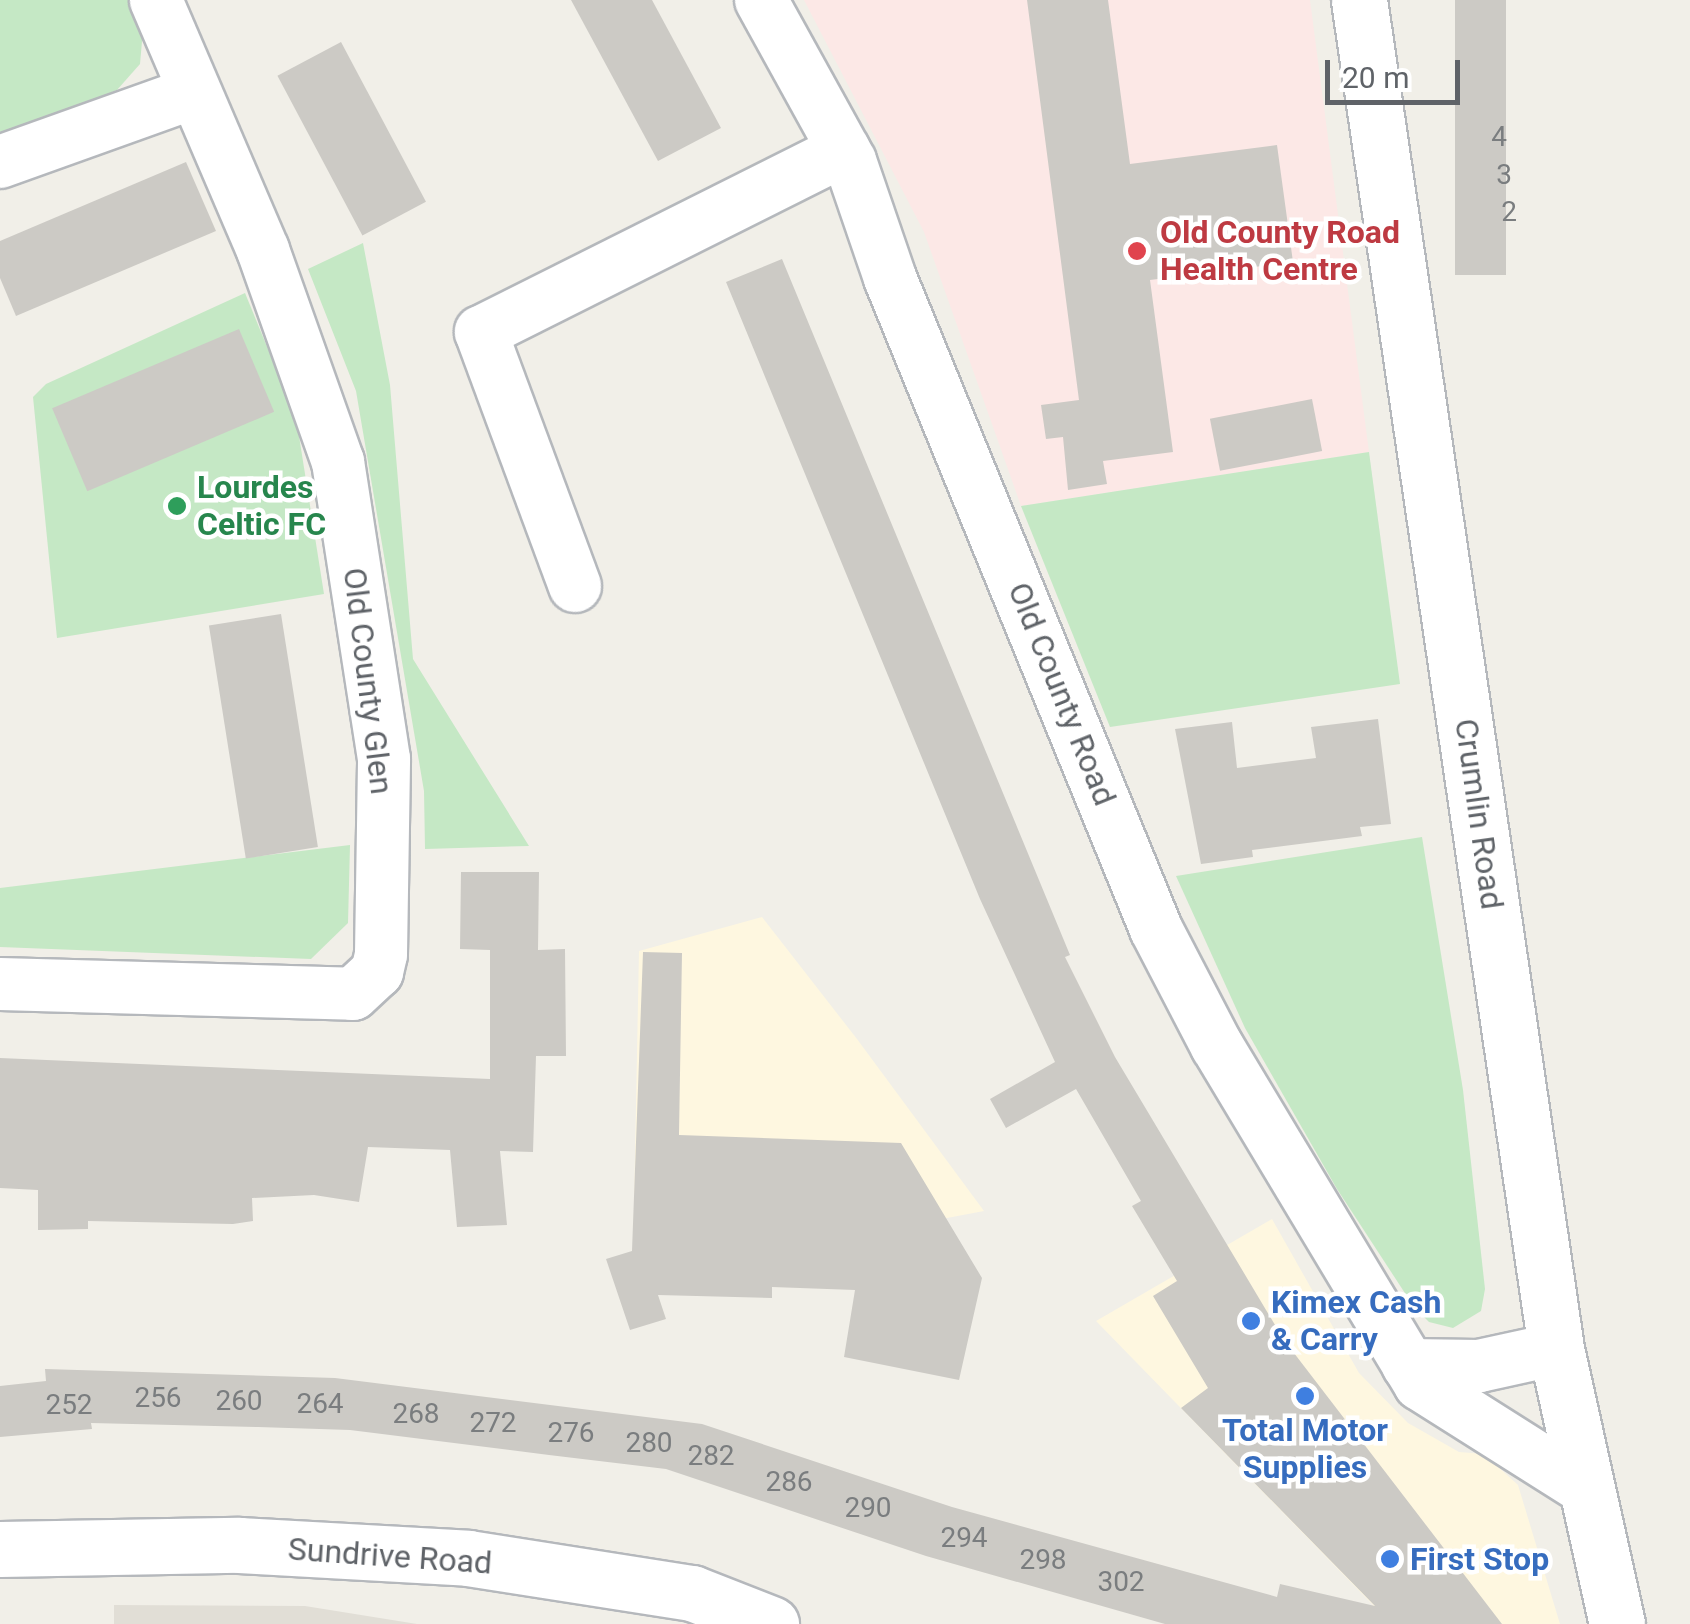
<!DOCTYPE html>
<html>
<head>
<meta charset="utf-8">
<style>
  body { margin:0 }
  #map { position:relative; width:1690px; height:1624px; overflow:hidden; background:#f1efe8; font-family:Roboto,sans-serif }
  div>[style] { position:absolute }
  .commercial>* { inset:0; background:#fef7e0 }
  .education>* { inset:0; background:#e1ded6 }
  .medical>* { inset:0; background:#fce8e6 }
  .green>* { inset:0; background:#c5e8c5 }
  .building>* { inset:0; background:#cccac5; transform-origin:0 0 }
  .roads { filter:drop-shadow(2px 0 #b5b8bc) drop-shadow(-2px 0 #b5b8bc) drop-shadow(0 2px #b5b8bc) drop-shadow(0 -2px #b5b8bc) }
  .street>* { height:52px; margin:-26px; padding:0 26px; transform-origin:26px; border-radius:26px; background:#fff }
  .secondary>* { height:55px; margin:-27.5px; padding:0 27.5px; transform-origin:27.5px; border-radius:27.5px; background:#fff }
  .dots>* { width:28px; height:28px; translate:-50% -50%; box-sizing:border-box; border:5px solid #fff; border-radius:50% }
  span { translate:-50% -50%; white-space:nowrap; text-align:center; line-height:1.15; -webkit-text-stroke:9px #fff; paint-order:stroke }
  .number-label { font-size:28px; color:#7a7d7f }
  .number-label span { -webkit-text-stroke-width:0 }
  .health-label { font-size:32px; color:#be3a42; font-weight:700 }
  .left { translate:0 -50%; text-align:left }
  .leisure-label { font-size:32px; color:#27864d; font-weight:700 }
  .street-label { font-size:32px; color:#5f6368 }
  .shop-label { font-size:32px; color:#366cbe; font-weight:700 }
  .scale { position:absolute; left:1325px; top:60px; width:135px; height:45px; box-sizing:border-box; border:5px solid #5f6368; border-top:0; padding-left:12px; font-size:30px; line-height:35px; white-space:nowrap; color:#5f6368; -webkit-text-stroke:8px #fff; paint-order:stroke }
</style>
</head>
<body>
<div id="map">
  <div class="commercial">
    <i style="clip-path:polygon(762px 917px,857px 1039px,984px 1211px,947px 1218px,634px 1207px,639px 951px)"></i>
    <i style="clip-path:polygon(1272px 1219px,1359px 1373px,1408px 1423px,1459px 1452px,1484px 1454px,1518px 1485px,1560px 1624px,1326px 1624px,1375px 1607px,1096px 1321px)"></i>
  </div>
  <div class="education">
    <i style="clip-path:polygon(114px 1605px,305px 1606px,417px 1624px,114px 1624px)"></i>
  </div>
  <div class="medical">
    <i style="clip-path:polygon(804px 0,1310px 0,1369px 452px,1021px 506px,924px 232px)"></i>
  </div>
  <div class="green">
    <i style="clip-path:polygon(0 0,132px 0,143px 30px,140px 64px,117px 90px,0 136px)"></i>
    <i style="clip-path:polygon(363px 243px,390px 385px,413px 659px,529px 846px,425px 849px,424px 791px,356px 391px,308px 269px)"></i>
    <i style="clip-path:polygon(245px 293px,296px 417px,324px 594px,57px 638px,33px 397px,46px 384px)"></i>
    <i style="clip-path:polygon(1369px 452px,1400px 684px,1110px 727px,1021px 506px)"></i>
    <i style="clip-path:polygon(1422px 837px,1463px 1090px,1485px 1289px,1481px 1311px,1453px 1328px,1429px 1322px,1414px 1307px,1337px 1189px,1245px 1028px,1176px 876px)"></i>
    <i style="clip-path:polygon(350px 845px,348px 923px,311px 959px,0 947px,0 888px)"></i>
  </div>
  <div class="building">
    <i style="clip-path:polygon(571px 0,652px 0,721px 128px,658px 161px)"></i>
    <i style="clip-path:polygon(1027px 0,1108px 0,1130px 164px,1277px 145px,1293px 262px,1150px 280px,1173px 452px,1103px 461px,1107px 484px,1068px 490px,1063px 437px,1046px 439px,1041px 405px,1079px 400px)"></i>
    <i style="left:1455px;top:0;width:51px;height:275px"></i>
    <i style="left:341px;top:42px;width:181px;height:72px;rotate:62deg"></i>
    <i style="clip-path:polygon(186px 162px,216px 231px,16px 316px,0 278px,0 241px)"></i>
    <i style="clip-path:polygon(782px 259px,1070px 955px,1065px 957px,1115px 1057px,1284px 1340px,1502px 1624px,1165px 1624px,926px 1556px,666px 1469px,549px 1455px,350px 1430px,258px 1427px,91px 1423px,92px 1429px,0 1437px,0 1386px,46px 1381px,45px 1369px,335px 1378px,702px 1424px,952px 1507px,1277px 1597px,1280px 1584px,1375px 1606px,1181px 1408px,1208px 1388px,1153px 1296px,1177px 1281px,1132px 1206px,1141px 1201px,1076px 1089px,1006px 1128px,990px 1099px,1055px 1062px,980px 899px,726px 282px)"></i>
    <i style="left:239px;top:329px;width:90px;height:203px;rotate:67deg"></i>
    <i style="left:1312px;top:399px;width:53px;height:104px;rotate:79deg"></i>
    <i style="left:281px;top:614px;width:236px;height:73px;rotate:81deg"></i>
    <i style="clip-path:polygon(1378px 719px,1391px 824px,1360px 827px,1362px 836px,1252px 850px,1253px 857px,1201px 864px,1175px 729px,1232px 722px,1237px 768px,1316px 758px,1311px 727px)"></i>
    <i style="clip-path:polygon(461px 872px,539px 872px,538px 950px,565px 949px,566px 1056px,536px 1056px,533px 1152px,500px 1151px,507px 1225px,457px 1227px,450px 1150px,368px 1147px,359px 1202px,314px 1195px,252px 1198px,253px 1221px,233px 1224px,88px 1221px,88px 1229px,38px 1230px,38px 1190px,0 1188px,0 1058px,490px 1079px,490px 950px,460px 949px)"></i>
    <i style="clip-path:polygon(643px 952px,682px 953px,679px 1135px,901px 1143px,982px 1278px,959px 1380px,844px 1357px,855px 1290px,772px 1287px,772px 1298px,658px 1295px,666px 1319px,630px 1330px,606px 1259px,632px 1251px)"></i>
  </div>
  <div class="roads">
    <div class="street">
      <i style="left:761px;top:0;width:184px;rotate:61.1deg"></i>
      <i style="left:850px;top:161px;width:124px;rotate:71.1deg"></i>
      <i style="left:890px;top:278px;width:703px;rotate:67.77deg"></i>
      <i style="left:1156px;top:929px;width:132px;rotate:62.5deg"></i>
      <i style="left:1217px;top:1046px;width:394px;rotate:59deg"></i>
      <i style="left:1420px;top:1384px;width:193px;rotate:32.3deg"></i>
      <i style="left:0;top:162px;width:205px;rotate:-19.7deg"></i>
      <i style="left:575px;top:586px;width:271px;rotate:-110.3deg"></i>
      <i style="left:481px;top:332px;width:406px;rotate:-26.6deg"></i>
      <i style="left:0;top:984px;width:353px;rotate:1.6deg"></i>
      <i style="left:353px;top:994px;width:33px;rotate:-43deg"></i>
      <i style="left:377px;top:972px;width:18px;rotate:-77deg"></i>
      <i style="left:381px;top:954px;width:195px;rotate:-89.1deg"></i>
      <i style="left:384px;top:759px;width:301px;rotate:-98.8deg"></i>
      <i style="left:338px;top:462px;width:225px;rotate:-109.5deg"></i>
      <i style="left:263px;top:250px;width:272px;rotate:-113.2deg"></i>
      <i style="left:1408px;top:1365px;width:71px;rotate:0.8deg"></i>
      <i style="left:1479px;top:1366px;width:79px;rotate:-12.4deg"></i>
    </div>
    <div class="secondary">
      <i style="left:1359px;top:0;width:1363px;rotate:81.69deg"></i>
      <i style="left:1556px;top:1349px;width:282px;rotate:77.5deg"></i>
      <i style="left:0;top:1549px;width:239px;rotate:-1deg"></i>
      <i style="left:239px;top:1545px;width:229px;rotate:3.2deg"></i>
      <i style="left:468px;top:1558px;width:227px;rotate:8.9deg"></i>
      <i style="left:692px;top:1593px;width:85px;rotate:21.4deg"></i>
    </div>
  </div>
  <div class="dots">
    <i style="left:1137px;top:251px;background:#e0444e"></i>
    <i style="left:177px;top:506px;background:#2e9e5b"></i>
    <i style="left:1251px;top:1321px;background:#3f7fe0"></i>
    <i style="left:1305px;top:1396px;background:#3f7fe0"></i>
    <i style="left:1390px;top:1559px;background:#3f7fe0"></i>
  </div>
  <div class="number-label">
    <span style="left:1499px;top:137px">4</span>
    <span style="left:1504px;top:175px">3</span>
    <span style="left:1509px;top:212px">2</span>
    <span style="left:158px;top:1398px">256</span>
    <span style="left:239px;top:1401px">260</span>
    <span style="left:320px;top:1404px">264</span>
    <span style="left:69px;top:1405px">252</span>
    <span style="left:416px;top:1414px">268</span>
    <span style="left:493px;top:1423px">272</span>
    <span style="left:571px;top:1433px">276</span>
    <span style="left:649px;top:1443px">280</span>
    <span style="left:711px;top:1456px">282</span>
    <span style="left:789px;top:1482px">286</span>
    <span style="left:868px;top:1508px">290</span>
    <span style="left:964px;top:1538px">294</span>
    <span style="left:1043px;top:1560px">298</span>
    <span style="left:1121px;top:1582px">302</span>
  </div>
  <div class="health-label">
    <span class="left" style="left:1160px;top:251px">Old County Road<br>Health Centre</span>
  </div>
  <div class="leisure-label">
    <span class="left" style="left:197px;top:506px">Lourdes<br>Celtic FC</span>
  </div>
  <div class="street-label">
    <span style="left:368px;top:681px;rotate:83deg">Old County Glen</span>
    <span style="left:1062px;top:694px;rotate:68deg">Old County Road</span>
    <span style="left:1479px;top:814px;rotate:82deg">Crumlin Road</span>
    <span style="left:390px;top:1556px;rotate:4deg">Sundrive Road</span>
  </div>
  <div class="shop-label">
    <span class="left" style="left:1271px;top:1321px">Kimex Cash<br>&amp; Carry</span>
    <span style="left:1305px;top:1449px">Total Motor<br>Supplies</span>
    <span class="left" style="left:1410px;top:1559px">First Stop</span>
  </div>
  <div class="scale">20 m</div>
</div>
</body>
</html>
